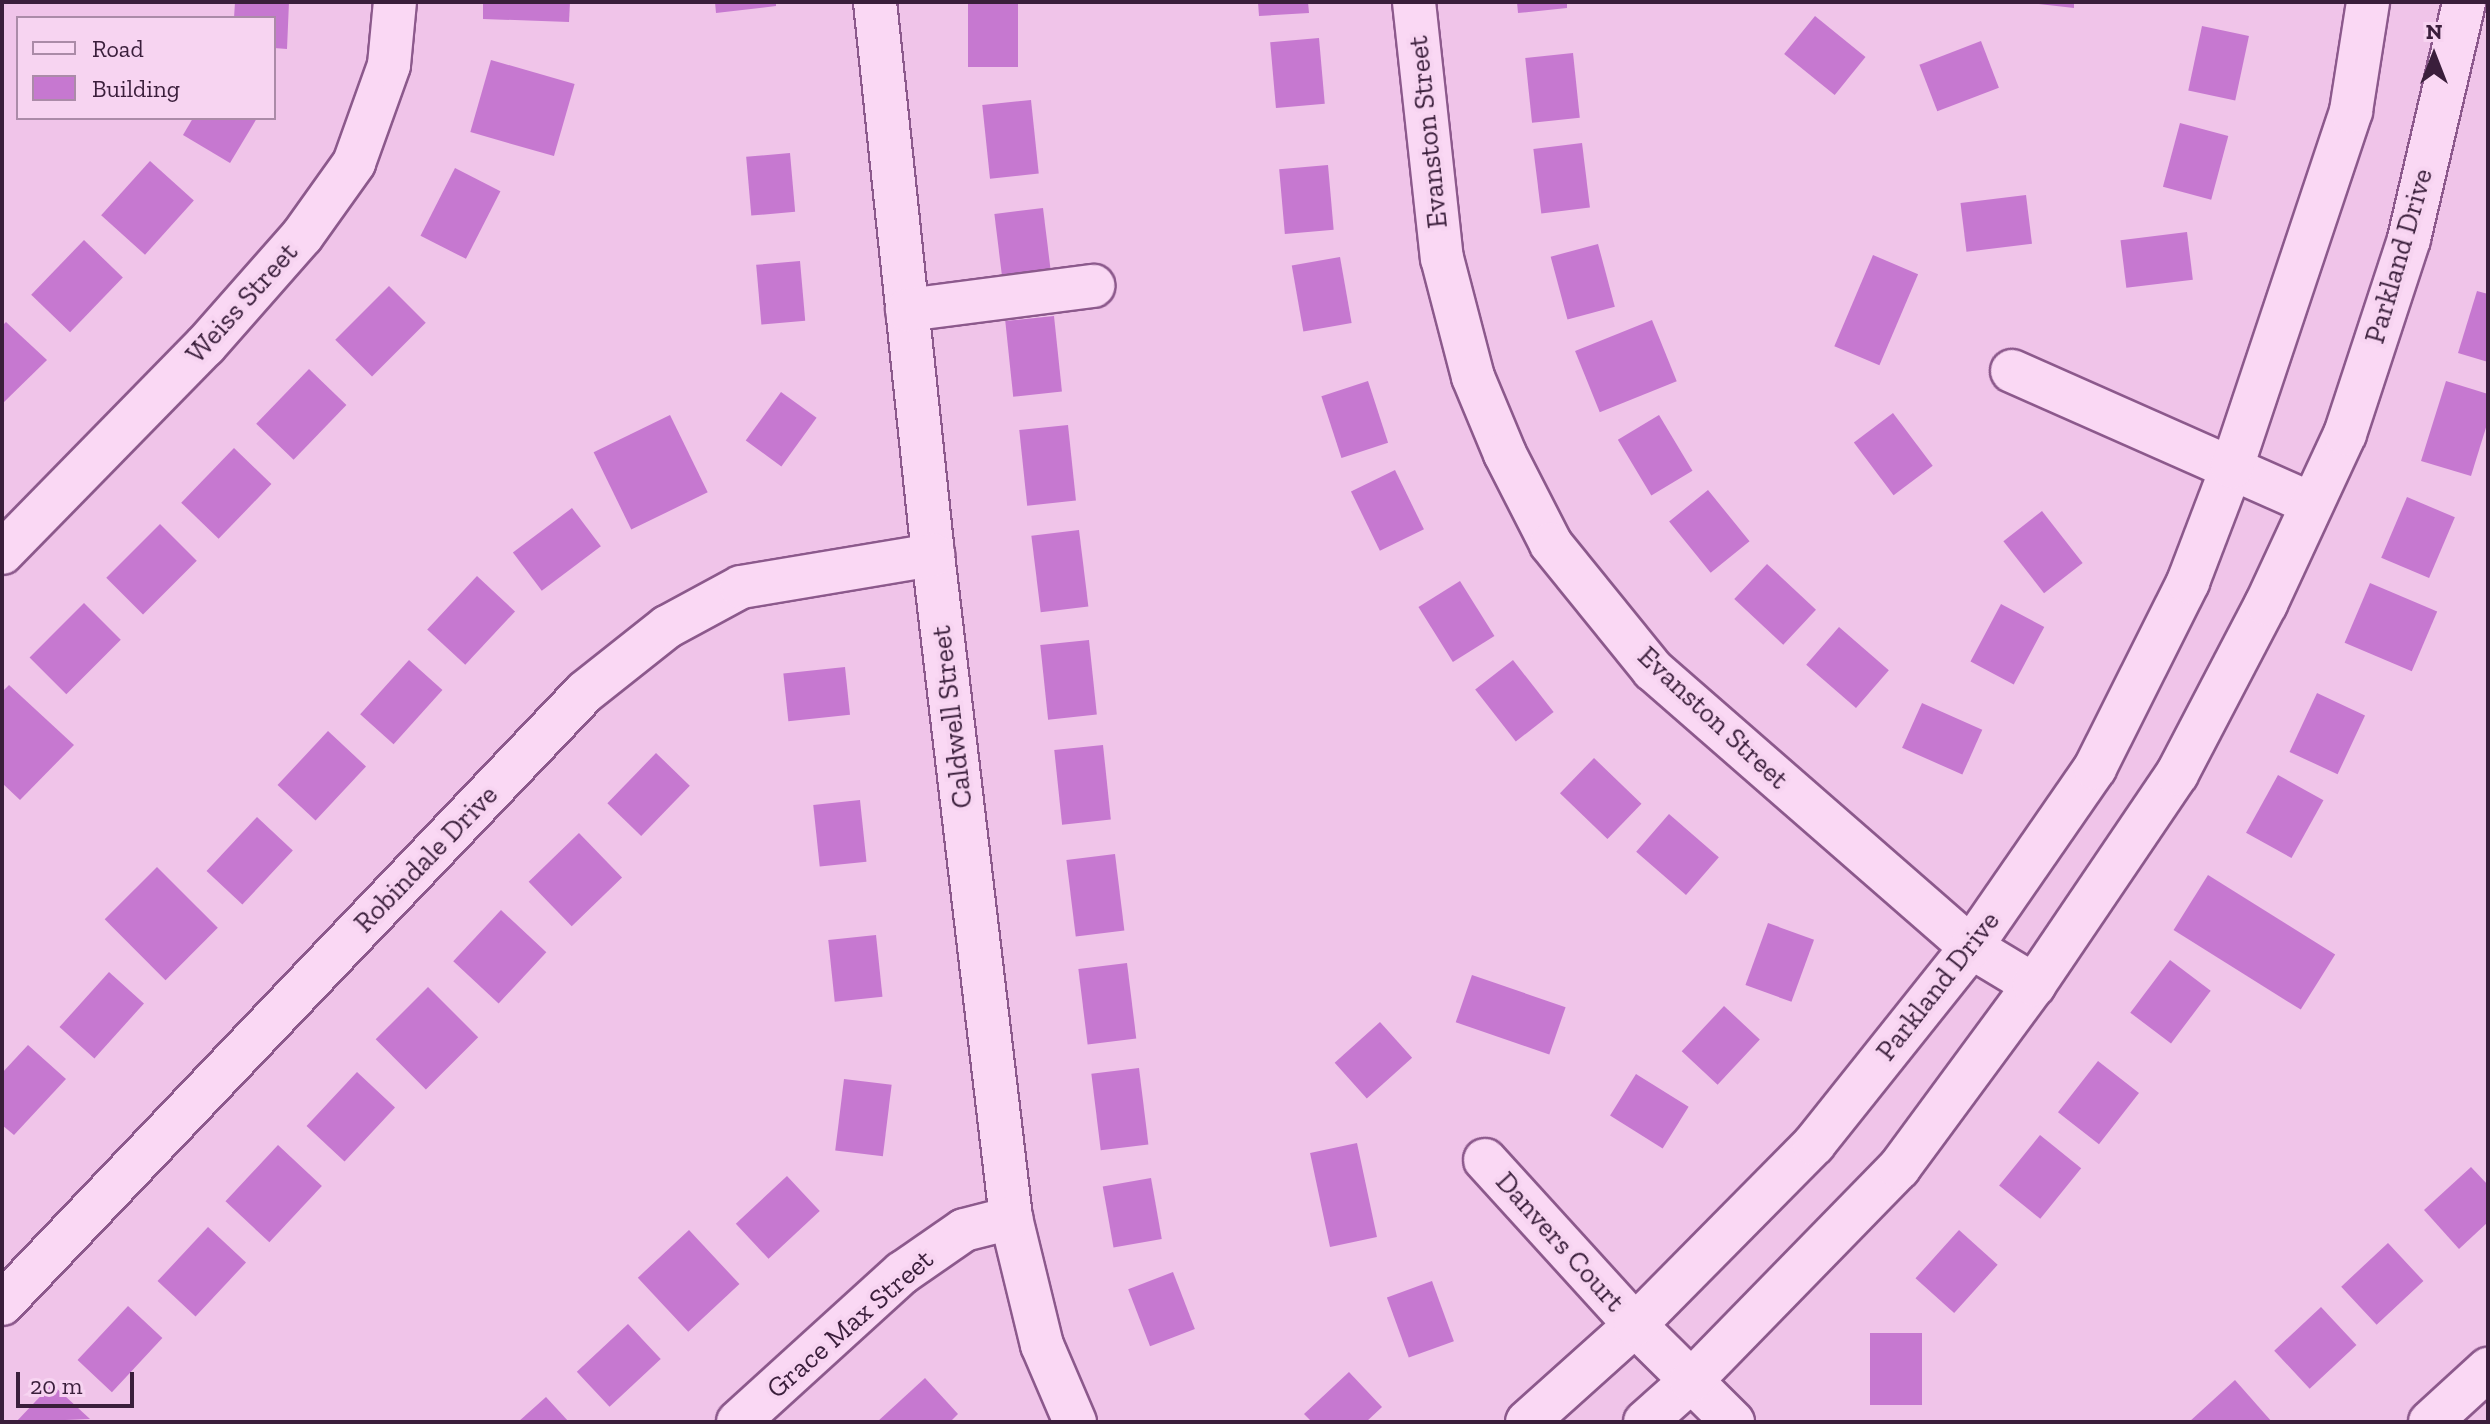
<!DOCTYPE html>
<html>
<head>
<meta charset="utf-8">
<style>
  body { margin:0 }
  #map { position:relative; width:2490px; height:1424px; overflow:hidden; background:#f0c4e9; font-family:"Zilla Slab",serif }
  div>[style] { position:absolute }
  .building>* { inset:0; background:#c678d0; transform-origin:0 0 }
  .roads { filter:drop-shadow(2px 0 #8c598c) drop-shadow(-2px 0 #8c598c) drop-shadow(0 2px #8c598c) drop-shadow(0 -2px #8c598c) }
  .minor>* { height:42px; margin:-21px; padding:0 21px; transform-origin:21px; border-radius:21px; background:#fad8f4 }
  span { translate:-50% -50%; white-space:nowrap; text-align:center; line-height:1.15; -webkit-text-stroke:8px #f7d4f1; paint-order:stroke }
  .street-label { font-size:28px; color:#3a1e3b }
  .frame { position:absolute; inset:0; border:4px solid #3a1e3b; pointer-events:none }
  .legend { position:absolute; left:16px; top:16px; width:260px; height:104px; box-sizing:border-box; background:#f7d4f1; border:2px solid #ab8ba8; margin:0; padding:10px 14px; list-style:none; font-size:24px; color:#3a1e3b }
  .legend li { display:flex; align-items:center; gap:16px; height:40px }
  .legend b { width:40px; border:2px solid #ab8ba8 }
  .north { position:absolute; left:2394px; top:16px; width:80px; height:80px; -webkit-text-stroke:6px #f7d4f1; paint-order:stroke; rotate:0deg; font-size:22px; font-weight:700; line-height:32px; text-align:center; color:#3a1e3b }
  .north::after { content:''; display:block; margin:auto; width:28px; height:36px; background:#3a1e3b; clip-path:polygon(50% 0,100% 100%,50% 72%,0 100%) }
  .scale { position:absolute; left:16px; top:1372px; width:118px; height:36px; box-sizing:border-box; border:4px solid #3a1e3b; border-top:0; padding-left:10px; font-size:24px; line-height:28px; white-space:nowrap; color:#3a1e3b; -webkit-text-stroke:6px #f7d4f1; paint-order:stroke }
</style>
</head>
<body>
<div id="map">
  <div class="building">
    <i style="clip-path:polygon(235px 2px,289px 2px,287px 49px,274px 48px,274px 18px,234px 18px)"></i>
    <i style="clip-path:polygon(483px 2px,570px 2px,569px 22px,483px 19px)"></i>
    <i style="clip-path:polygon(715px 2px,776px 2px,776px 6px,716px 13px)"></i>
    <i style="left:968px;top:2px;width:50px;height:65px"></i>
    <i style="clip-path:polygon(1258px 2px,1308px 2px,1309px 13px,1259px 16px)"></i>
    <i style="clip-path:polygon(1517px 2px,1567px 2px,1567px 8px,1518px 13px)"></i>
    <i style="clip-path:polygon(2021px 2px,2074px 2px,2074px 8px)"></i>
    <i style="left:1815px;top:16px;width:65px;height:49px;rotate:39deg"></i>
    <i style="left:2202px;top:26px;width:48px;height:66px;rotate:12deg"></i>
    <i style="left:1319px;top:38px;width:66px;height:49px;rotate:85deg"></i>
    <i style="left:1981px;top:41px;width:50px;height:66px;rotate:69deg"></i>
    <i style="left:1573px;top:53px;width:65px;height:48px;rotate:84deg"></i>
    <i style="left:491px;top:60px;width:87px;height:75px;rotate:16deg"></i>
    <i style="left:1031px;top:100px;width:74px;height:49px;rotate:84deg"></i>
    <i style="clip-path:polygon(193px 118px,257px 118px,230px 163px,183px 135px)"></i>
    <i style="left:2180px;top:123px;width:50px;height:66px;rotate:15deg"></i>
    <i style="left:1582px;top:143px;width:65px;height:49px;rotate:83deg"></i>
    <i style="left:790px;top:153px;width:59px;height:44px;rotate:85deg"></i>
    <i style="left:150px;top:161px;width:59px;height:73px;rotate:42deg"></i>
    <i style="left:1328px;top:165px;width:65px;height:49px;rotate:85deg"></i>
    <i style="left:455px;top:168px;width:51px;height:76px;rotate:27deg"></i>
    <i style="left:2026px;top:195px;width:49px;height:66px;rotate:83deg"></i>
    <i style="left:1043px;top:208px;width:76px;height:49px;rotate:83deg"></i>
    <i style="left:2187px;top:232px;width:48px;height:67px;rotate:83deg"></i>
    <i style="left:84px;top:240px;width:54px;height:76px;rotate:44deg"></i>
    <i style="left:1598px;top:244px;width:65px;height:49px;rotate:75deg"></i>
    <i style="left:1873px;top:255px;width:49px;height:99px;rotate:23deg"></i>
    <i style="left:1340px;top:257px;width:67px;height:49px;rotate:80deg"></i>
    <i style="left:800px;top:261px;width:60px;height:44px;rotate:85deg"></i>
    <i style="left:389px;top:286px;width:52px;height:76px;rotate:45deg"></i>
    <i style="clip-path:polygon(2477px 291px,2488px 294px,2488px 362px,2458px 353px)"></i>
    <i style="left:1054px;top:316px;width:76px;height:49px;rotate:84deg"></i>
    <i style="left:1652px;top:320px;width:66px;height:83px;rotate:68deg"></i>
    <i style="clip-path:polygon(6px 322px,47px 360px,2px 404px,2px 326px)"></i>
    <i style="left:309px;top:369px;width:52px;height:76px;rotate:44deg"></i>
    <i style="left:1368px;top:381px;width:65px;height:49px;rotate:72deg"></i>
    <i style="clip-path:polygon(2446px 381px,2488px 394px,2488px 421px,2471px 476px,2421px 461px)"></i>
    <i style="left:781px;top:392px;width:44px;height:60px;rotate:36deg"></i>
    <i style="left:1893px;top:413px;width:66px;height:49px;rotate:53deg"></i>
    <i style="left:670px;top:415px;width:86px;height:85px;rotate:64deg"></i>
    <i style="left:1659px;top:415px;width:65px;height:48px;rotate:59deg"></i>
    <i style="left:1068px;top:425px;width:76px;height:49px;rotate:84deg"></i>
    <i style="left:234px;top:448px;width:52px;height:76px;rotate:44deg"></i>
    <i style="left:1395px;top:470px;width:66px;height:49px;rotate:64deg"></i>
    <i style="left:1708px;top:490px;width:66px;height:50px;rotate:51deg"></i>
    <i style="left:2407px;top:497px;width:52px;height:66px;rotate:23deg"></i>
    <i style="left:572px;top:508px;width:48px;height:74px;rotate:53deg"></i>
    <i style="left:2042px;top:511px;width:66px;height:49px;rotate:52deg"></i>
    <i style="left:160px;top:524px;width:52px;height:76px;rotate:45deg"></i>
    <i style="left:1079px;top:530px;width:77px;height:48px;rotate:83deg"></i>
    <i style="left:1767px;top:564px;width:67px;height:48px;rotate:43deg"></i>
    <i style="left:477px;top:576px;width:52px;height:73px;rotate:43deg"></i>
    <i style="left:1460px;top:581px;width:65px;height:49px;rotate:58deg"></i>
    <i style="left:2370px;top:583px;width:73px;height:65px;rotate:23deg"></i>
    <i style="left:84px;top:603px;width:52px;height:77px;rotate:45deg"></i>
    <i style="left:2001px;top:604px;width:49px;height:65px;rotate:28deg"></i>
    <i style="left:1839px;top:627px;width:66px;height:50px;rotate:41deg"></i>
    <i style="left:1089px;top:640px;width:75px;height:49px;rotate:84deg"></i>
    <i style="left:409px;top:660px;width:45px;height:73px;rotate:42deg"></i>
    <i style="left:1513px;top:660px;width:66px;height:48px;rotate:52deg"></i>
    <i style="left:845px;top:667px;width:48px;height:62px;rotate:84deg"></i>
    <i style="clip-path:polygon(9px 685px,74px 745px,20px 800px,2px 783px,2px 692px)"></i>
    <i style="left:2317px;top:693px;width:53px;height:65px;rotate:25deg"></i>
    <i style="left:1922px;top:703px;width:66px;height:49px;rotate:24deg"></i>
    <i style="left:328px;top:731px;width:52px;height:74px;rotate:43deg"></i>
    <i style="left:1103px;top:745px;width:75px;height:49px;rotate:84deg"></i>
    <i style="left:656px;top:753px;width:47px;height:70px;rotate:44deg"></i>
    <i style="left:1594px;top:758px;width:66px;height:49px;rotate:44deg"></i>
    <i style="left:2278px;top:775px;width:52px;height:66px;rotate:29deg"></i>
    <i style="left:860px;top:800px;width:62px;height:47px;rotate:84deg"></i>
    <i style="left:1669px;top:814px;width:66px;height:50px;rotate:41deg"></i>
    <i style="left:257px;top:817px;width:49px;height:74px;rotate:43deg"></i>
    <i style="left:579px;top:833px;width:62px;height:70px;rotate:46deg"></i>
    <i style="left:1115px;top:854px;width:77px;height:49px;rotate:83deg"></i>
    <i style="left:157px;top:867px;width:86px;height:74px;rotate:45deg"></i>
    <i style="left:2208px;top:875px;width:150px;height:65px;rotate:32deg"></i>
    <i style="left:501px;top:910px;width:62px;height:70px;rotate:43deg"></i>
    <i style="left:1768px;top:923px;width:49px;height:66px;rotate:20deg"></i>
    <i style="left:876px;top:935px;width:62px;height:48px;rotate:84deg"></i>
    <i style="left:2170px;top:960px;width:51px;height:66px;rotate:37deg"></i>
    <i style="left:1127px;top:963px;width:76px;height:49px;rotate:83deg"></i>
    <i style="left:109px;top:972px;width:47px;height:74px;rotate:42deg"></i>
    <i style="left:1472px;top:975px;width:99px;height:50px;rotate:19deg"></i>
    <i style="left:428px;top:987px;width:71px;height:74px;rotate:45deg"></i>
    <i style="left:1724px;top:1006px;width:49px;height:62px;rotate:43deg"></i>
    <i style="left:1380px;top:1022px;width:48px;height:61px;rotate:48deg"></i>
    <i style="clip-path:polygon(28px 1045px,66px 1079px,14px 1135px,2px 1125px,2px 1073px)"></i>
    <i style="left:2098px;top:1061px;width:52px;height:65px;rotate:38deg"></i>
    <i style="left:1139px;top:1068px;width:77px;height:48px;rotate:83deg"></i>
    <i style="left:357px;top:1072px;width:52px;height:74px;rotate:43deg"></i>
    <i style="left:1636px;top:1074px;width:62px;height:49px;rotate:32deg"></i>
    <i style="left:844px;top:1079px;width:48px;height:72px;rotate:7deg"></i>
    <i style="left:2040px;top:1135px;width:53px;height:65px;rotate:39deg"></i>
    <i style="left:1357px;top:1143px;width:96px;height:48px;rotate:78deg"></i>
    <i style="left:278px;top:1145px;width:60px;height:77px;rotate:43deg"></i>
    <i style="clip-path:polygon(2471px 1167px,2488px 1185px,2488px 1222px,2459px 1249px,2424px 1210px)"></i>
    <i style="left:787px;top:1176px;width:48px;height:70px;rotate:47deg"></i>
    <i style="left:1151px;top:1178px;width:62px;height:49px;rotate:80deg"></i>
    <i style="left:208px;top:1227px;width:52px;height:74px;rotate:43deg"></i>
    <i style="left:689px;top:1230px;width:74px;height:70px;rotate:47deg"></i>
    <i style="left:1959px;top:1230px;width:52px;height:65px;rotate:42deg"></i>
    <i style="left:2388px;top:1243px;width:52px;height:64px;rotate:47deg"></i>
    <i style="left:1173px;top:1272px;width:61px;height:48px;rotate:69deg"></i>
    <i style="left:1432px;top:1281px;width:64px;height:48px;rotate:70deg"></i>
    <i style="left:128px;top:1306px;width:47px;height:74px;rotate:43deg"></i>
    <i style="left:2321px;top:1307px;width:52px;height:64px;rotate:47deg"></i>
    <i style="left:628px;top:1324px;width:48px;height:70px;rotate:47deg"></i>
    <i style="left:1870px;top:1333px;width:52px;height:72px"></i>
    <i style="clip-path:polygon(1349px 1372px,1382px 1407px,1366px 1422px,1312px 1422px,1304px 1414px)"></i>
    <i style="clip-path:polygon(925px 1378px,958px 1414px,950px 1422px,877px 1422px)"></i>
    <i style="clip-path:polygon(2235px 1380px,2272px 1422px,2189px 1422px)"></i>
    <i style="clip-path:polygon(52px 1384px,90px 1419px,16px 1422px)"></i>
    <i style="clip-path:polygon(546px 1397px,569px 1422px,518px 1422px)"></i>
  </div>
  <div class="roads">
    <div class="minor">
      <i style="left:875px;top:2px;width:556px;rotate:84.01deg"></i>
      <i style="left:933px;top:555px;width:668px;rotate:83.29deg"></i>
      <i style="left:1011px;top:1218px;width:131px;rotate:76.3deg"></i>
      <i style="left:1042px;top:1345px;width:84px;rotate:66.8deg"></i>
      <i style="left:1414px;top:2px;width:258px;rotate:83.8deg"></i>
      <i style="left:1442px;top:258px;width:123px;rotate:75.4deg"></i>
      <i style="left:1473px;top:377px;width:83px;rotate:67.4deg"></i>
      <i style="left:1505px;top:454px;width:101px;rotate:62.9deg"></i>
      <i style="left:1551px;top:544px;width:162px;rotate:51deg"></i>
      <i style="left:1653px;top:670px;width:422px;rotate:41.1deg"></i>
      <i style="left:1971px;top:947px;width:74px;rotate:31.1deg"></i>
      <i style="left:907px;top:310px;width:188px;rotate:-7.4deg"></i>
      <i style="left:2012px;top:371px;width:328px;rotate:23.9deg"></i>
      <i style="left:2px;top:553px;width:290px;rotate:-45.6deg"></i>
      <i style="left:205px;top:346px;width:147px;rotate:-48.6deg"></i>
      <i style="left:302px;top:236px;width:90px;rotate:-54.5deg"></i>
      <i style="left:354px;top:163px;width:104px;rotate:-70.3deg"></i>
      <i style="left:389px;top:65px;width:63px;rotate:-84.6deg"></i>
      <i style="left:1485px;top:1160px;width:223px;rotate:47.7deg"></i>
      <i style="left:1635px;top:1325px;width:138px;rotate:44.7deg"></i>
      <i style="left:2px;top:1304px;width:845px;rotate:-46.39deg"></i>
      <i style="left:585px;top:692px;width:105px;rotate:-38.4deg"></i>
      <i style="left:667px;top:627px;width:84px;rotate:-28.4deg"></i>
      <i style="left:741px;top:587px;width:195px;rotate:-9.5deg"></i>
      <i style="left:738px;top:1422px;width:222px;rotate:-42.3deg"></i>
      <i style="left:902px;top:1273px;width:75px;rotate:-34.7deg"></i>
      <i style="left:964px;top:1230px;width:49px;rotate:-14.3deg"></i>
      <i style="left:1527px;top:1422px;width:145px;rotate:-41.9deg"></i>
      <i style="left:1635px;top:1325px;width:255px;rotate:-45.3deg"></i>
      <i style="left:1814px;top:1144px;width:252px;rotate:-51.4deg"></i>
      <i style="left:1971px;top:947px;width:218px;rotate:-55.3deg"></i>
      <i style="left:2095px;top:768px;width:208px;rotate:-63.4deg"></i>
      <i style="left:2188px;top:582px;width:123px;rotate:-69.1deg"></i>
      <i style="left:2232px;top:467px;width:375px;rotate:-71.5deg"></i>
      <i style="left:2351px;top:111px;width:110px;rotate:-81.1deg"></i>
      <i style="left:1645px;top:1422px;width:62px;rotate:-41.7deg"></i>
      <i style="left:1691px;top:1381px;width:298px;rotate:-45.7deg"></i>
      <i style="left:1899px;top:1168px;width:227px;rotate:-53.6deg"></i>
      <i style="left:2034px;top:985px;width:255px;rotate:-55.9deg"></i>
      <i style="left:2177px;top:774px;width:192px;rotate:-62.4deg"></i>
      <i style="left:2266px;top:604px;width:187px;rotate:-65.1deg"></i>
      <i style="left:2345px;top:434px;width:205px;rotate:-71.8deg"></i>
      <i style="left:2409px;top:239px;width:243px;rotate:-76.9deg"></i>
      <i style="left:2430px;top:1422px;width:79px;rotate:-42.4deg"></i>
    </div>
  </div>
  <div class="street-label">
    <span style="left:1428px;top:132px;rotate:-96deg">Evanston Street</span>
    <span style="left:2399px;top:256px;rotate:-74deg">Parkland Drive</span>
    <span style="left:242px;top:303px;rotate:-48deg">Weiss Street</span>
    <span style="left:952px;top:717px;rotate:-97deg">Caldwell Street</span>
    <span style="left:1713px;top:718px;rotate:43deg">Evanston Street</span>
    <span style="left:426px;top:859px;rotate:-46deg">Robindale Drive</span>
    <span style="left:1938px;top:986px;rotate:-52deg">Parkland Drive</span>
    <span style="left:1560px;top:1242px;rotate:48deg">Danvers Court</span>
    <span style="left:850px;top:1324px;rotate:-41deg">Grace Max Street</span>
  </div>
  <div class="frame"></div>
  <ul class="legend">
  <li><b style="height:10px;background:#fad8f4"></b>Road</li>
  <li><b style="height:22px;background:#c678d0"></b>Building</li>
  </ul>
  <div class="north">N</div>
  <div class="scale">20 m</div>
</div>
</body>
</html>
